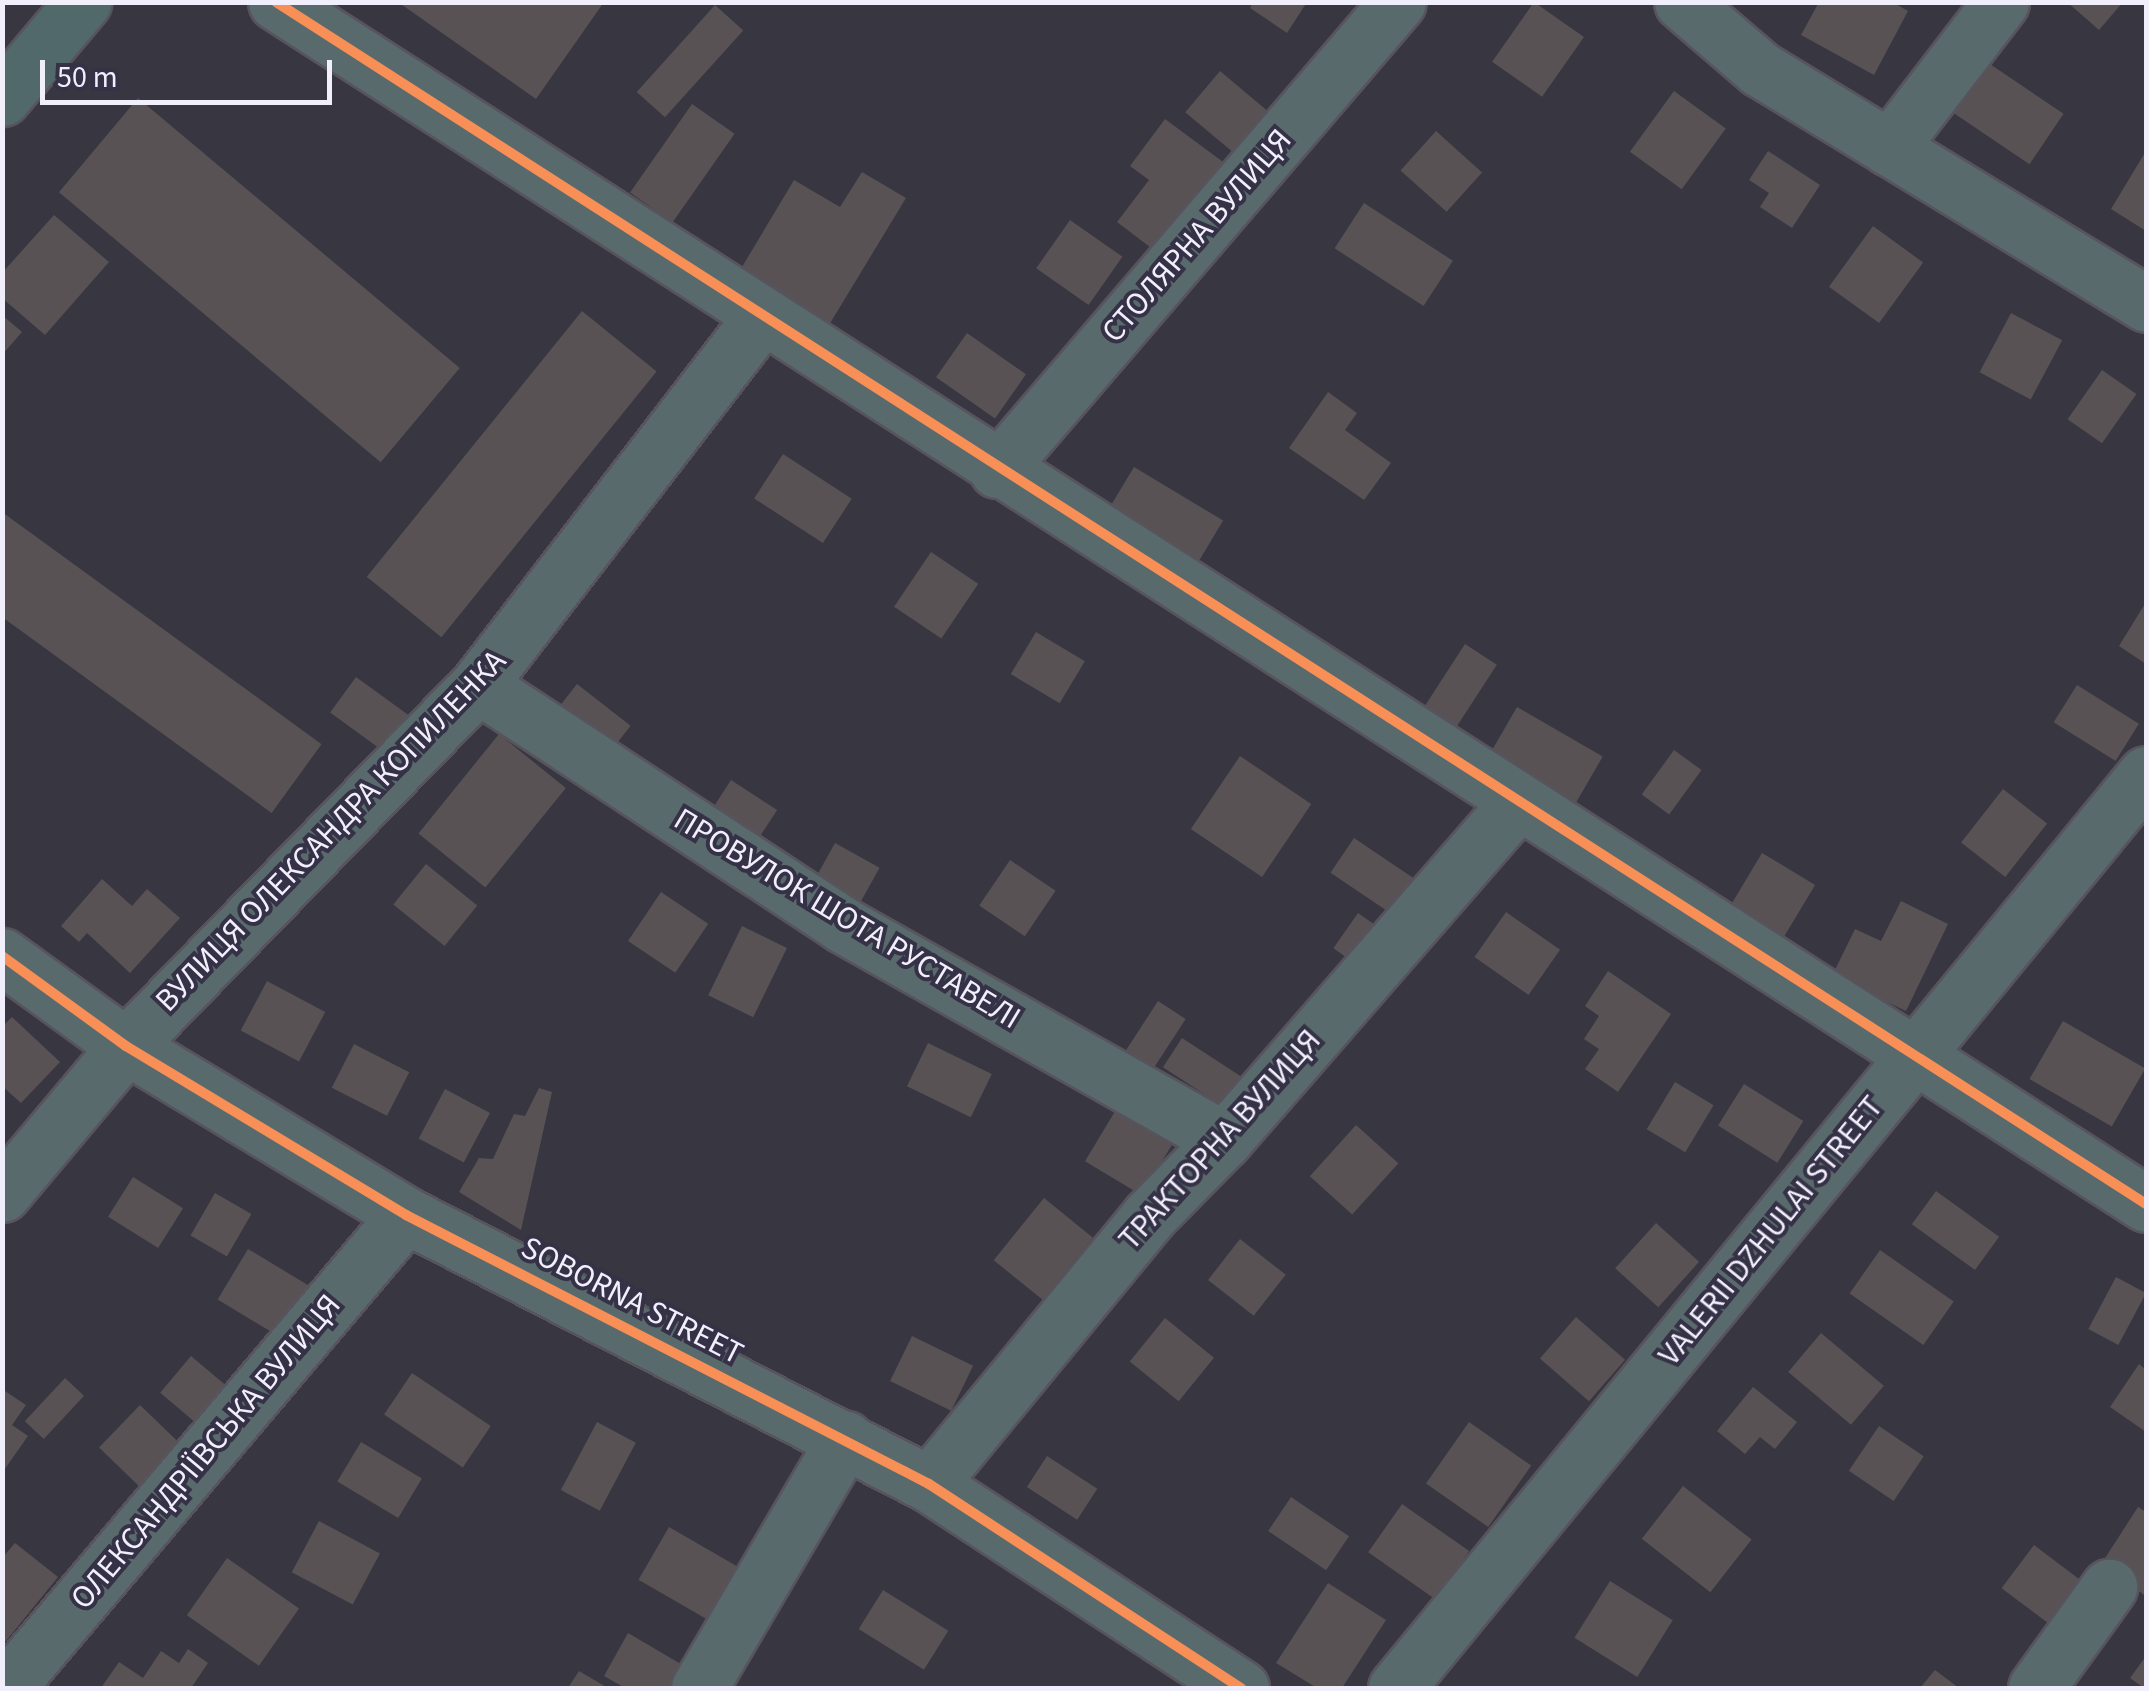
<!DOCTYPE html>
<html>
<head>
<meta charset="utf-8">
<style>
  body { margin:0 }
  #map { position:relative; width:2149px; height:1691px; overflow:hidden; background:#383641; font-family:"Source Sans 3",sans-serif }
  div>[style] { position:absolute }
  .building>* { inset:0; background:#585255; transform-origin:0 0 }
  .roads { filter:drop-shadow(2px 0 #57545e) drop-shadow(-2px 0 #57545e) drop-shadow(0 2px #57545e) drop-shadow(0 -2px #57545e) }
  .minor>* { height:55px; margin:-27.5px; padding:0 27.5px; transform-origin:27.5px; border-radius:27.5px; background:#596a6c }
  .major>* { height:55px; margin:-27.5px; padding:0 27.5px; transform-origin:27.5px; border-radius:27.5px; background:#52696b }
  .cycleway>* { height:10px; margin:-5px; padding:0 5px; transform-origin:5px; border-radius:5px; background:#f78f57 }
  span { translate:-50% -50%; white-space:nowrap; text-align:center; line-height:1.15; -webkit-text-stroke:8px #353146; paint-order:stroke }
  .street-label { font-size:32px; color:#f2effd }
  .frame { position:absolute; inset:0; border:5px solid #f2effd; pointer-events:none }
  .scale { position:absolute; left:40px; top:60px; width:292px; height:45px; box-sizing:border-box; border:5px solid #f2effd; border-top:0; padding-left:12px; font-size:30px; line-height:35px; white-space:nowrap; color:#f2effd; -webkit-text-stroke:8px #353146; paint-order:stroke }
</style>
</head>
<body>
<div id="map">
  <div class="building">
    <i style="clip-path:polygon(398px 2px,604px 2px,536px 99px)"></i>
    <i style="clip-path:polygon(1253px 2px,1307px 2px,1287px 33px,1250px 8px)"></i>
    <i style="left:1534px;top:2px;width:61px;height:73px;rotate:35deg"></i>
    <i style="clip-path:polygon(1819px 2px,1892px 2px,1908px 11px,1874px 75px,1801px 35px)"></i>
    <i style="clip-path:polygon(2067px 2px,2123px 2px,2099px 30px)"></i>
    <i style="left:715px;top:5px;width:38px;height:117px;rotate:42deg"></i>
    <i style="left:1984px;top:60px;width:96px;height:61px;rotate:34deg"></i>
    <i style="left:1220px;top:71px;width:77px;height:54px;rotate:40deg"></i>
    <i style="left:1674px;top:91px;width:64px;height:75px;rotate:36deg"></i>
    <i style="left:138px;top:98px;width:420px;height:123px;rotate:40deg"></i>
    <i style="left:692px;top:104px;width:52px;height:108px;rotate:35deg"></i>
    <i style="clip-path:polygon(1165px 119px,1238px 173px,1171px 263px,1117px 222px,1149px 180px,1130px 166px)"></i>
    <i style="left:1436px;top:131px;width:62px;height:53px;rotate:42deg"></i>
    <i style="clip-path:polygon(1768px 151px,1820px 185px,1792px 228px,1760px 207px,1769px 193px,1749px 180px)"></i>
    <i style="clip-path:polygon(2146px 151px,2146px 231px,2111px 209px)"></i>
    <i style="clip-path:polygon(862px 172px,906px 198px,829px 325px,739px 272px,794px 180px,840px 207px)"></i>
    <i style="left:1364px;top:203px;width:106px;height:54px;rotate:33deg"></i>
    <i style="clip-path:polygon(54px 215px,109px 262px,45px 335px,2px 298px,2px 273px)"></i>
    <i style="left:1070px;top:220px;width:64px;height:59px;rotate:35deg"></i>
    <i style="left:1873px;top:226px;width:62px;height:75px;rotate:36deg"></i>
    <i style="left:582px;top:311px;width:96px;height:342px;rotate:39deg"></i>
    <i style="left:2011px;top:313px;width:58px;height:67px;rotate:28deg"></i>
    <i style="clip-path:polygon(2px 315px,22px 332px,2px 355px)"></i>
    <i style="left:967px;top:333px;width:72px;height:54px;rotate:35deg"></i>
    <i style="left:2102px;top:370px;width:42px;height:60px;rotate:35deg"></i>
    <i style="clip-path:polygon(1328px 392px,1357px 413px,1345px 430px,1391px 463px,1364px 500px,1289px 448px)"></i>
    <i style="left:783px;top:454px;width:82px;height:53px;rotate:33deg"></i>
    <i style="left:1134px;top:467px;width:104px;height:59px;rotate:31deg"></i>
    <i style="left:2px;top:512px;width:395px;height:85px;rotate:36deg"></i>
    <i style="left:931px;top:552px;width:57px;height:66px;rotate:34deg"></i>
    <i style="clip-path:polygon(2146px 602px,2146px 664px,2119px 646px)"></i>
    <i style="left:1036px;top:632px;width:57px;height:49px;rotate:31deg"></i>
    <i style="left:1465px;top:644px;width:38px;height:89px;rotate:33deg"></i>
    <i style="left:356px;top:677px;width:78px;height:44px;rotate:36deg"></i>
    <i style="left:577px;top:684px;width:68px;height:48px;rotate:38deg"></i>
    <i style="left:2077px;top:685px;width:73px;height:44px;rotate:32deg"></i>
    <i style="left:1517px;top:707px;width:99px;height:57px;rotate:30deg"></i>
    <i style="left:499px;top:734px;width:86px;height:128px;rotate:39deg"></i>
    <i style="left:1674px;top:750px;width:34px;height:55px;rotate:36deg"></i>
    <i style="left:1240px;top:756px;width:86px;height:88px;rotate:34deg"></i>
    <i style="left:731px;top:780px;width:55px;height:47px;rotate:33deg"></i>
    <i style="left:2003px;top:789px;width:56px;height:68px;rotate:38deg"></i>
    <i style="left:1354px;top:838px;width:72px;height:42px;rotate:34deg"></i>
    <i style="left:835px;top:843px;width:51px;height:43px;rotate:29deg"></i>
    <i style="left:1762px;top:853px;width:62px;height:62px;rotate:31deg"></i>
    <i style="left:1010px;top:860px;width:55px;height:55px;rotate:34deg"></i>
    <i style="left:426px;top:864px;width:66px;height:52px;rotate:39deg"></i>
    <i style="clip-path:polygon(102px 879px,132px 906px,147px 889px,180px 918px,130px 973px,87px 933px,79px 942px,61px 926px)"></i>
    <i style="left:661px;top:892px;width:57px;height:59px;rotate:34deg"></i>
    <i style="clip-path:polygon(1901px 901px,1948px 924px,1906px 1011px,1832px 976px,1855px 929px,1881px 941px)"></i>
    <i style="left:1506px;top:912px;width:66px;height:55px;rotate:35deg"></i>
    <i style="left:1358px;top:913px;width:42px;height:43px;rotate:35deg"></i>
    <i style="left:742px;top:926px;width:50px;height:77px;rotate:26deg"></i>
    <i style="clip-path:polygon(1608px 971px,1671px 1014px,1618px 1092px,1585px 1069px,1599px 1049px,1584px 1039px,1599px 1016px,1585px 1006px)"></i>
    <i style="left:267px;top:981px;width:66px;height:56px;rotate:28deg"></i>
    <i style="left:1158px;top:1001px;width:33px;height:60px;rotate:33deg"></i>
    <i style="clip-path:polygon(12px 1017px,60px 1062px,21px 1103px,2px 1086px,2px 1027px)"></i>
    <i style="left:2063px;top:1021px;width:95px;height:67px;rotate:30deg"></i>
    <i style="left:1182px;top:1038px;width:71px;height:35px;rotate:33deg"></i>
    <i style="left:928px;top:1043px;width:71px;height:48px;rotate:26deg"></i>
    <i style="left:354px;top:1044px;width:62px;height:49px;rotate:27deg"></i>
    <i style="left:1675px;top:1082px;width:45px;height:55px;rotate:31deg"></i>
    <i style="left:1744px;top:1084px;width:70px;height:49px;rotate:32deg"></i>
    <i style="clip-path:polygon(539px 1088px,552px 1092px,521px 1230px,459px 1192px,479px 1158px,493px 1159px,514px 1114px,525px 1116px)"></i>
    <i style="left:445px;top:1089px;width:51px;height:56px;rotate:28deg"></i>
    <i style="left:1120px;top:1103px;width:66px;height:68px;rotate:31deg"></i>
    <i style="left:1356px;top:1125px;width:57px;height:69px;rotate:42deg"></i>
    <i style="left:133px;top:1177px;width:59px;height:47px;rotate:32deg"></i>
    <i style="left:1936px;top:1191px;width:78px;height:41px;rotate:36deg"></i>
    <i style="left:215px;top:1193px;width:42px;height:49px;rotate:30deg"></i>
    <i style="left:1044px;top:1198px;width:63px;height:80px;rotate:39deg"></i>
    <i style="left:1656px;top:1223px;width:58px;height:61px;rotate:42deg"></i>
    <i style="left:1240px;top:1239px;width:58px;height:52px;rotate:38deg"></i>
    <i style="left:248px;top:1249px;width:79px;height:59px;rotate:31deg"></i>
    <i style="left:1880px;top:1250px;width:90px;height:53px;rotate:35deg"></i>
    <i style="left:2116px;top:1277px;width:34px;height:59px;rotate:28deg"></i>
    <i style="left:1576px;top:1317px;width:65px;height:55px;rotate:41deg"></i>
    <i style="left:1165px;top:1318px;width:63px;height:56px;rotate:39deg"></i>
    <i style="left:1821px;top:1333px;width:82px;height:51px;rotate:40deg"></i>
    <i style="left:912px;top:1336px;width:68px;height:50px;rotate:26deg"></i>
    <i style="left:191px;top:1356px;width:57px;height:48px;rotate:40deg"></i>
    <i style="clip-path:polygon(2139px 1364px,2146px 1370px,2146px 1432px,2110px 1407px)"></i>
    <i style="left:412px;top:1373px;width:95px;height:50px;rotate:34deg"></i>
    <i style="left:65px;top:1378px;width:26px;height:59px;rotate:43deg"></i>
    <i style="clip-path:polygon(1753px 1387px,1797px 1422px,1775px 1449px,1760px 1437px,1745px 1454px,1717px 1431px)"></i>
    <i style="clip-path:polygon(2px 1389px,26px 1405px,12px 1425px,28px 1436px,2px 1473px)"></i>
    <i style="left:140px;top:1405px;width:59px;height:59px;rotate:44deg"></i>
    <i style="left:597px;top:1422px;width:44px;height:77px;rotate:28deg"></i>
    <i style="left:1469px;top:1422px;width:76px;height:75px;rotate:35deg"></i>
    <i style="left:1879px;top:1426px;width:54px;height:54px;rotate:34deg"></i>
    <i style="left:361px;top:1442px;width:71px;height:46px;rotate:31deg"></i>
    <i style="left:1047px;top:1456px;width:60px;height:37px;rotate:33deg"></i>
    <i style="left:1683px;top:1486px;width:87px;height:67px;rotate:38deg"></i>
    <i style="left:1291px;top:1497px;width:70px;height:41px;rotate:34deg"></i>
    <i style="left:1402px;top:1504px;width:82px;height:59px;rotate:35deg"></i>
    <i style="clip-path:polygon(2138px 1507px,2146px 1512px,2146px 1596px,2100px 1566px)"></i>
    <i style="left:319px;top:1521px;width:69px;height:58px;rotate:28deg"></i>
    <i style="left:669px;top:1527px;width:86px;height:61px;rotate:30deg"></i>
    <i style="clip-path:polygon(15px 1543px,58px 1577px,2px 1646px,2px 1558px)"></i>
    <i style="left:2034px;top:1545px;width:63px;height:54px;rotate:37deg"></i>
    <i style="left:227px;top:1558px;width:88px;height:70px;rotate:35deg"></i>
    <i style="left:1610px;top:1581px;width:74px;height:67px;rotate:32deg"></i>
    <i style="clip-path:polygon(1328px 1583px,1386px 1620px,1342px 1688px,1317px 1688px,1276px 1663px)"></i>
    <i style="left:883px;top:1590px;width:77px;height:46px;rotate:32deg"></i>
    <i style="clip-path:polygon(628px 1633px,686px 1667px,673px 1688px,625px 1688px,604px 1676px)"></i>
    <i style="clip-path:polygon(188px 1649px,208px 1663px,191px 1688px,101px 1688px,119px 1662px,143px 1678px,161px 1651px,179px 1663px)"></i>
    <i style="clip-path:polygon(2146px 1656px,2146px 1688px,2144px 1688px,2130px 1678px)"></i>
    <i style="clip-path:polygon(1935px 1670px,1959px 1688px,1920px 1688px)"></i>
    <i style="clip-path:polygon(579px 1671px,608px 1688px,568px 1688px)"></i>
  </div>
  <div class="roads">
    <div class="minor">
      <i style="left:276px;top:2px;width:2223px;rotate:32.73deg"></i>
      <i style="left:1682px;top:2px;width:103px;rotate:40.7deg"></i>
      <i style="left:1760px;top:69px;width:452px;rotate:31.3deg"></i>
      <i style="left:1889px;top:148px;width:184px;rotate:-52.5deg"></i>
      <i style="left:997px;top:470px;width:616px;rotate:-49.41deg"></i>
      <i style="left:478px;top:685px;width:437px;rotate:33.3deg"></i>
      <i style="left:843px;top:925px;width:437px;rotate:29.4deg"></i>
      <i style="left:2px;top:956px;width:153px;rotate:36deg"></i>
      <i style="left:126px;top:1046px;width:327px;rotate:31.1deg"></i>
      <i style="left:406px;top:1215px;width:588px;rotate:27.22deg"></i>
      <i style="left:929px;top:1484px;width:373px;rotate:33.2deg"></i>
      <i style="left:2px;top:1194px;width:193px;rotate:-50deg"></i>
      <i style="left:126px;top:1046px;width:504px;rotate:-45.72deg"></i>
      <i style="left:478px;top:685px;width:463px;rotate:-52.4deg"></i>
      <i style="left:929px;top:1484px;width:347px;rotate:-50.6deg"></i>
      <i style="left:1149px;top:1216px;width:107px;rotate:-45.4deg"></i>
      <i style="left:1224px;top:1140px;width:447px;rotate:-49deg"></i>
      <i style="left:6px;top:1688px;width:619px;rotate:-49.78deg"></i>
      <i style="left:699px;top:1688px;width:289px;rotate:-59.6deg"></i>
      <i style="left:1396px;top:1688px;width:1182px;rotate:-50.63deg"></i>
      <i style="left:2036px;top:1688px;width:125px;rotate:-54.1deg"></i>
    </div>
    <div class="major">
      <i style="left:2px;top:98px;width:126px;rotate:-49.8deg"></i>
    </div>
  </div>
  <div class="cycleway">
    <i style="left:276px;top:2px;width:2223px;rotate:32.73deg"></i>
    <i style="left:2px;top:956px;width:153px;rotate:36deg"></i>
    <i style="left:126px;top:1046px;width:327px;rotate:31.1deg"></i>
    <i style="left:406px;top:1215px;width:588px;rotate:27.22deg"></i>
    <i style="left:929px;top:1484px;width:373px;rotate:33.2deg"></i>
  </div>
  <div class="street-label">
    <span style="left:1197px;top:236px;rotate:-49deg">СТОЛЯРНА ВУЛИЦЯ</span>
    <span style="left:331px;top:831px;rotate:-46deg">ВУЛИЦЯ ОЛЕКСАНДРА КОПИЛЕНКА</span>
    <span style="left:847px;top:919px;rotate:31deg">ПРОВУЛОК ШОТА РУСТАВЕЛІ</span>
    <span style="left:1220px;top:1140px;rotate:-48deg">ТРАКТОРНА ВУЛИЦЯ</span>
    <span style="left:1771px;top:1231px;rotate:-51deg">VALERII DZHULAI STREET</span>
    <span style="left:632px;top:1301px;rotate:27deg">SOBORNA STREET</span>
    <span style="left:206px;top:1452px;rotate:-50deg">ОЛЕКСАНДРІЇВСЬКА ВУЛИЦЯ</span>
  </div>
  <div class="frame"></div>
  <div class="scale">50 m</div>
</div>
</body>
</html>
